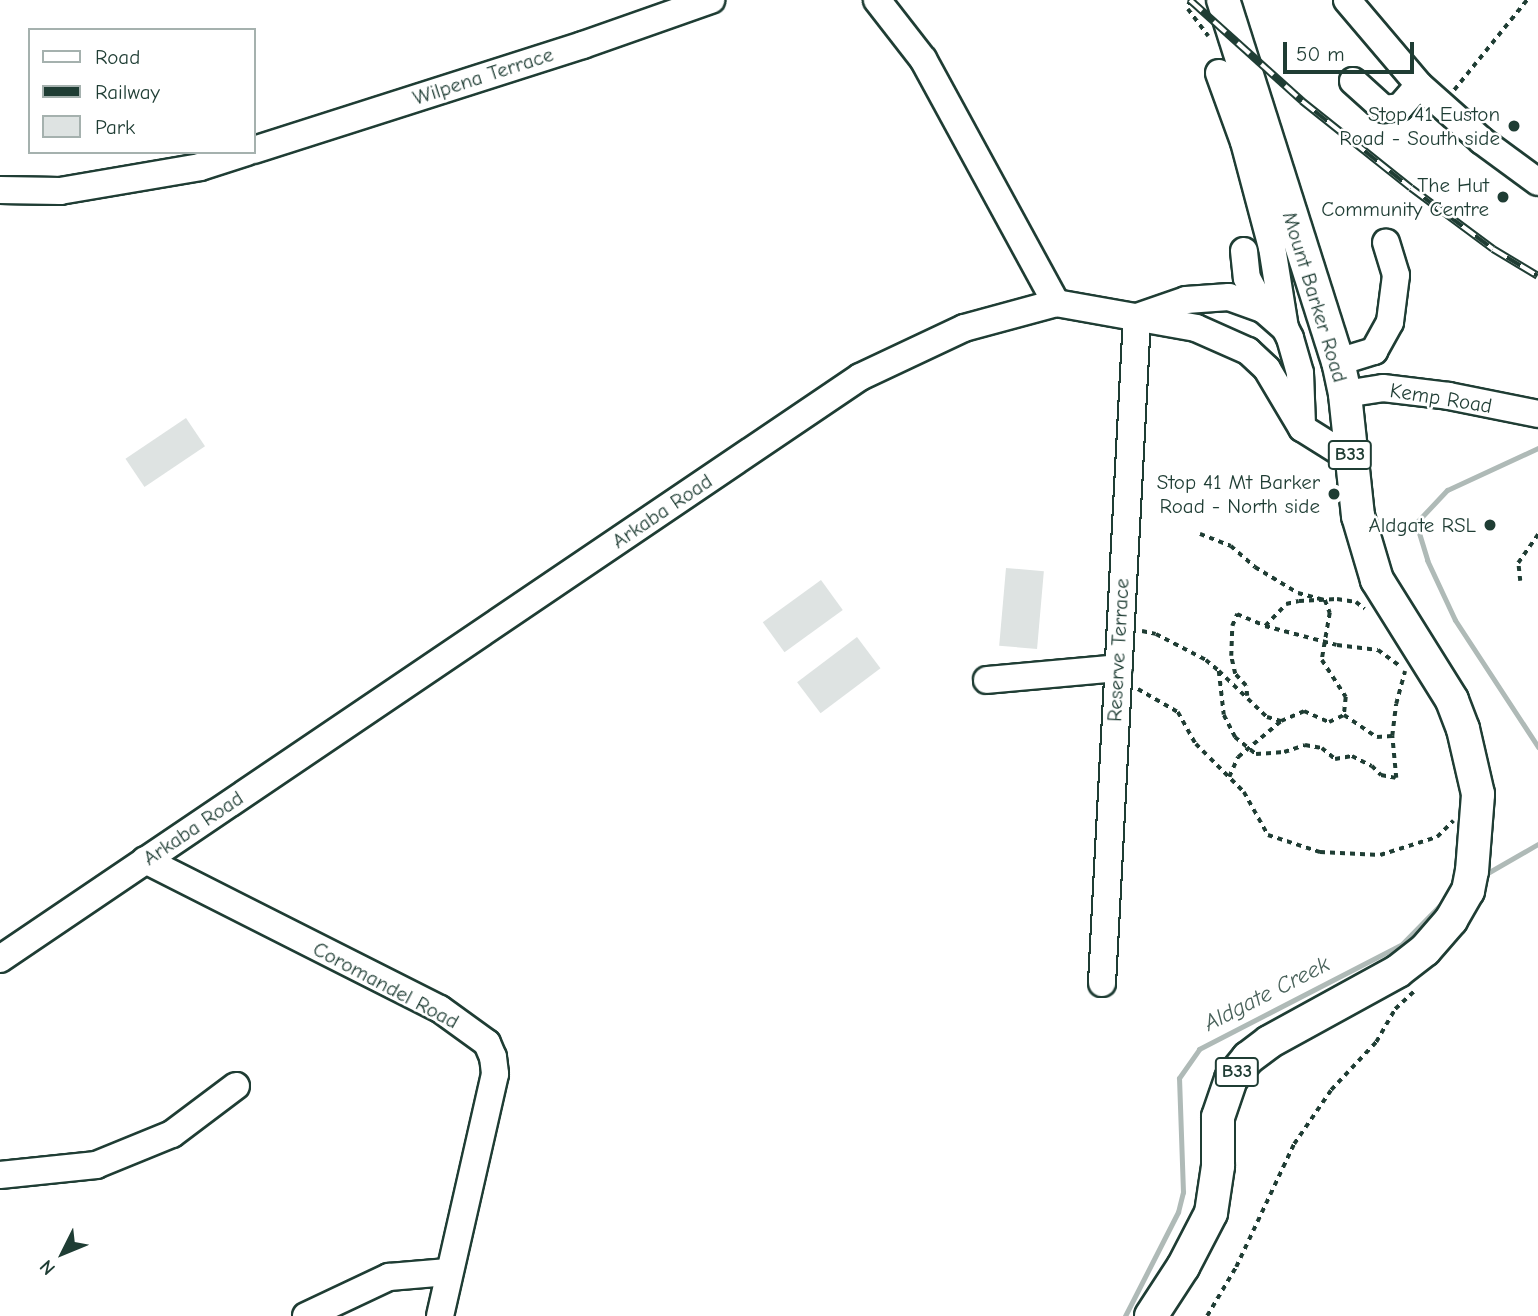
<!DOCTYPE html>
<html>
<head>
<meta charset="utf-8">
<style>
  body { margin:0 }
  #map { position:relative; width:1538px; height:1316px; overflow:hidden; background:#fff; font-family:"Comic Neue",sans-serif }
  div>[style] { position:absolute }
  .green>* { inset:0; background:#dee3e2; transform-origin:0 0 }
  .stream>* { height:5px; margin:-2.5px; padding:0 2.5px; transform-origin:2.5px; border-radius:2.5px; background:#afbab7 }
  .path>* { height:3.5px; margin-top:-1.75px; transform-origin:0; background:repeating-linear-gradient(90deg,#1f3d34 0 5px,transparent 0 10px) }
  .roads { filter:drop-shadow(2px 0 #1f3d34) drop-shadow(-2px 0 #1f3d34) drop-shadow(0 2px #1f3d34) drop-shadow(0 -2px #1f3d34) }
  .minor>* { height:26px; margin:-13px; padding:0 13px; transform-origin:13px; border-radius:13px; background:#fff }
  .major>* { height:32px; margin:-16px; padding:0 16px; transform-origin:16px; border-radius:16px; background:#fff }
  .rail>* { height:8px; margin-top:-4px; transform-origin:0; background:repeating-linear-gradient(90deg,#fff 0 16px,#1f3d34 0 32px); box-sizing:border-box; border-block:2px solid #1f3d34 }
  .dots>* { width:19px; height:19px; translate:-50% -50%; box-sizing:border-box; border:4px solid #fff; border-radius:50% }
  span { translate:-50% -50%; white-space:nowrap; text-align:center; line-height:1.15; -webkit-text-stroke:5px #fff; paint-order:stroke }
  .shield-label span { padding:2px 5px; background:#fff; border:2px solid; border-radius:5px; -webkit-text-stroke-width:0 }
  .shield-label { font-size:19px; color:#1f3d34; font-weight:700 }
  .street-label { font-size:21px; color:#1f3d34 }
  .poi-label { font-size:21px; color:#1f3d34 }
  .right { translate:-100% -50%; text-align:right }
  .water-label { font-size:23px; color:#4a625b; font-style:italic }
  .legend { position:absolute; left:28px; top:28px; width:228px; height:126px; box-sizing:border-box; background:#fff; border:2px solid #a5b1ae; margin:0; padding:9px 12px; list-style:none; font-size:21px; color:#1f3d34 }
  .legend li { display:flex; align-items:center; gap:14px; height:35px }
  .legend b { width:35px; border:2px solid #a5b1ae }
  .north { position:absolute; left:28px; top:1218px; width:70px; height:70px; -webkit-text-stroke:5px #fff; paint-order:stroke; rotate:227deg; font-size:19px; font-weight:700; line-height:28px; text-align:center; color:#1f3d34 }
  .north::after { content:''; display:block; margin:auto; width:24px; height:32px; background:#1f3d34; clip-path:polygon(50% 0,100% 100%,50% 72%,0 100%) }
  .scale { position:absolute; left:1283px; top:42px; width:131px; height:32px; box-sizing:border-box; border:4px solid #1f3d34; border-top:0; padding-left:9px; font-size:21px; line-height:24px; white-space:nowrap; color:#1f3d34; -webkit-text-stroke:5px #fff; paint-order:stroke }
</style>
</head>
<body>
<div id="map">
  <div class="green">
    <i style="left:186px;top:418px;width:34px;height:73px;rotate:56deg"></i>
    <i style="left:1006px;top:568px;width:38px;height:78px;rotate:5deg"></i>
    <i style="left:821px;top:580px;width:37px;height:72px;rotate:54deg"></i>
    <i style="left:857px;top:637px;width:39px;height:75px;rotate:53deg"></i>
  </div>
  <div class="stream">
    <i style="left:1538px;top:448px;width:100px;rotate:155.2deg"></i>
    <i style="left:1447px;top:490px;width:45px;rotate:133.2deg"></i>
    <i style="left:1416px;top:523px;width:39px;rotate:73deg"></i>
    <i style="left:1427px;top:560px;width:66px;rotate:65deg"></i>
    <i style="left:1455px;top:620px;width:152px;rotate:56.8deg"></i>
    <i style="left:1484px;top:875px;width:62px;rotate:-29.9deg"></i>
    <i style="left:1125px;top:1316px;width:117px;rotate:-63deg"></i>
    <i style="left:1178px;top:1212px;width:21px;rotate:-76deg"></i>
    <i style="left:1183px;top:1192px;width:114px;rotate:-92deg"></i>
    <i style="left:1179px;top:1078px;width:35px;rotate:-55deg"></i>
    <i style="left:1199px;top:1049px;width:229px;rotate:-27.3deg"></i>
    <i style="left:1402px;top:944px;width:62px;rotate:-45.7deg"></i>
  </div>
  <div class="path">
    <i style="left:1190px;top:0;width:9px;rotate:103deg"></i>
    <i style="left:1188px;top:9px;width:34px;rotate:53deg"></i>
    <i style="left:1454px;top:90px;width:116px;rotate:-51deg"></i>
    <i style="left:1200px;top:534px;width:33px;rotate:21deg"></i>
    <i style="left:1231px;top:546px;width:32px;rotate:41deg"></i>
    <i style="left:1255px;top:567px;width:50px;rotate:31.2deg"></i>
    <i style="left:1298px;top:593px;width:28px;rotate:15deg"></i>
    <i style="left:1325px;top:600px;width:14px;rotate:69deg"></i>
    <i style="left:1330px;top:613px;width:48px;rotate:99.7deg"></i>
    <i style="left:1322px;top:660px;width:44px;rotate:57deg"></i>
    <i style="left:1346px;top:697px;width:18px;rotate:96deg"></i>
    <i style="left:1520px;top:581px;width:18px;rotate:-96deg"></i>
    <i style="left:1518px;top:563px;width:35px;rotate:-55deg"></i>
    <i style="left:1265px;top:626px;width:30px;rotate:-46deg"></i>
    <i style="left:1286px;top:604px;width:13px;rotate:-13deg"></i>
    <i style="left:1299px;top:601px;width:38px;rotate:-3deg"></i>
    <i style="left:1337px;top:599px;width:19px;rotate:9deg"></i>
    <i style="left:1356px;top:602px;width:11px;rotate:38deg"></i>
    <i style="left:1142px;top:631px;width:14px;rotate:12deg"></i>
    <i style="left:1156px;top:634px;width:56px;rotate:27.5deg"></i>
    <i style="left:1206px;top:660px;width:17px;rotate:40deg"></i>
    <i style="left:1219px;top:671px;width:44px;rotate:83.5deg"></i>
    <i style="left:1224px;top:715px;width:25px;rotate:63deg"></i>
    <i style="left:1235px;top:737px;width:27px;rotate:39deg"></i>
    <i style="left:1256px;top:754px;width:28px;rotate:-4deg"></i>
    <i style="left:1284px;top:752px;width:22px;rotate:-18deg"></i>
    <i style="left:1305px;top:745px;width:17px;rotate:10deg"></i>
    <i style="left:1322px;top:748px;width:17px;rotate:40deg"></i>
    <i style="left:1335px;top:759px;width:17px;rotate:-10deg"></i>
    <i style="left:1352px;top:756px;width:22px;rotate:27deg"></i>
    <i style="left:1372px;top:766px;width:13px;rotate:45deg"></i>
    <i style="left:1381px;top:775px;width:15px;rotate:11deg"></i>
    <i style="left:1396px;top:778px;width:42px;rotate:-95.4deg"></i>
    <i style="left:1219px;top:671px;width:66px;rotate:43.8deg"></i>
    <i style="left:1267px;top:717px;width:15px;rotate:16deg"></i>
    <i style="left:1281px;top:721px;width:25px;rotate:-23deg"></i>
    <i style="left:1304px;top:711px;width:27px;rotate:24deg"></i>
    <i style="left:1329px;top:722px;width:17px;rotate:-25deg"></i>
    <i style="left:1344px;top:715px;width:40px;rotate:34deg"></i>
    <i style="left:1377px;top:737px;width:15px;rotate:-4deg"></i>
    <i style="left:1392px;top:736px;width:32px;rotate:-83deg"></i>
    <i style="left:1396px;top:704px;width:34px;rotate:-75deg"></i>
    <i style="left:1138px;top:689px;width:46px;rotate:29.9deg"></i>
    <i style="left:1178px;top:712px;width:37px;rotate:61deg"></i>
    <i style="left:1196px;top:744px;width:68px;rotate:45deg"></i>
    <i style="left:1244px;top:792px;width:49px;rotate:60.8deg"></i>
    <i style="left:1268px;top:835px;width:55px;rotate:18.1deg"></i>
    <i style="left:1320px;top:852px;width:60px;rotate:2.9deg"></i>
    <i style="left:1380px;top:855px;width:60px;rotate:-17.5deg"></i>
    <i style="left:1437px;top:837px;width:23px;rotate:-45deg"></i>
    <i style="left:1247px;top:696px;width:10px;rotate:-96deg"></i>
    <i style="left:1246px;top:686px;width:16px;rotate:-133deg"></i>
    <i style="left:1235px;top:674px;width:18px;rotate:-103deg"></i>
    <i style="left:1231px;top:656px;width:30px;rotate:-88deg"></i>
    <i style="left:1232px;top:626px;width:13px;rotate:-67deg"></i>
    <i style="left:1237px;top:614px;width:30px;rotate:23deg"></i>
    <i style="left:1265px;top:626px;width:74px;rotate:14.8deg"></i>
    <i style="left:1337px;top:645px;width:41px;rotate:7deg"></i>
    <i style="left:1378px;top:650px;width:27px;rotate:36deg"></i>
    <i style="left:1229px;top:777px;width:22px;rotate:-66deg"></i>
    <i style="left:1238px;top:757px;width:56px;rotate:-39.9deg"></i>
    <i style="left:1207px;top:1316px;width:57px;rotate:-59.4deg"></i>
    <i style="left:1236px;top:1267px;width:136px;rotate:-64.8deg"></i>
    <i style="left:1294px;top:1144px;width:65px;rotate:-55.6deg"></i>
    <i style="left:1331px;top:1090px;width:66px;rotate:-46.8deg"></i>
    <i style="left:1376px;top:1042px;width:38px;rotate:-60deg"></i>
    <i style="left:1395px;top:1009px;width:26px;rotate:-43deg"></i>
  </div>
  <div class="roads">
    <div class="minor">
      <i style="left:877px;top:0;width:75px;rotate:52.1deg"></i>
      <i style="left:923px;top:59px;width:278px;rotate:61.4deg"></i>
      <i style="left:1347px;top:0;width:111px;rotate:49.7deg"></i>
      <i style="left:1419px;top:85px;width:84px;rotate:41.6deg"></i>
      <i style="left:1482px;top:141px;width:69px;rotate:36.2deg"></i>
      <i style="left:1219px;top:73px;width:73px;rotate:70.1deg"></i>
      <i style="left:1244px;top:142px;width:109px;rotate:75.1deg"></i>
      <i style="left:1272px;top:247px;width:82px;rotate:80.9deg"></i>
      <i style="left:1353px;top:81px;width:42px;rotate:42.1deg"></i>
      <i style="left:1384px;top:109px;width:16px;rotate:-7deg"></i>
      <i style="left:1400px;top:107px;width:29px;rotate:-49deg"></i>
      <i style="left:254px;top:150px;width:345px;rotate:-17.7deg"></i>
      <i style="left:583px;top:45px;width:136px;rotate:-19.4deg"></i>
      <i style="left:0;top:190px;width:60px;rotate:1deg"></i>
      <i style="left:60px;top:191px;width:142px;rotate:-9.7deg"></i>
      <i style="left:200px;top:167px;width:49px;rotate:-17.7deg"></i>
      <i style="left:1244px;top:251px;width:27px;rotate:84deg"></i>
      <i style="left:1247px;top:278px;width:36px;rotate:62deg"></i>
      <i style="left:1264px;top:310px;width:28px;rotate:41deg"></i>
      <i style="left:1285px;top:328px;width:11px;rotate:63deg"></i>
      <i style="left:1290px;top:338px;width:36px;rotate:74deg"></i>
      <i style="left:1300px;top:373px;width:53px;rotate:87.8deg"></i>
      <i style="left:1338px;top:362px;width:38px;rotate:-17deg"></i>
      <i style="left:1374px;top:351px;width:33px;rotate:-61deg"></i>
      <i style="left:1390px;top:322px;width:47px;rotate:-82.7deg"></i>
      <i style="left:1396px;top:275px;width:34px;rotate:-107deg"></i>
      <i style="left:1345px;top:394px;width:38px;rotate:-9deg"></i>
      <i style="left:1383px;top:388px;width:66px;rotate:6.9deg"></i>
      <i style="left:1449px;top:396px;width:91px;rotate:11.4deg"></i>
      <i style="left:987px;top:680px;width:132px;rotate:-5.2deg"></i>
      <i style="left:145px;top:860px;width:330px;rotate:26.8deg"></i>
      <i style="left:440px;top:1009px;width:58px;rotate:35.9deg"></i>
      <i style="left:487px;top:1043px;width:15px;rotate:67deg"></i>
      <i style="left:493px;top:1057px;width:17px;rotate:83deg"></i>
      <i style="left:495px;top:1074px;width:248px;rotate:102.8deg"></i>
      <i style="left:0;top:959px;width:1038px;rotate:-34.09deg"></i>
      <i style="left:860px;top:377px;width:115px;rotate:-25.2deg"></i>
      <i style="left:964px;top:328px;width:95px;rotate:-15.2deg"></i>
      <i style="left:1056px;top:303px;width:142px;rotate:10.1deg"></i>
      <i style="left:1196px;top:328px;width:57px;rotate:23.9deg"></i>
      <i style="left:1248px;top:351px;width:26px;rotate:43deg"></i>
      <i style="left:1267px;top:369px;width:69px;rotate:59.3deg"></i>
      <i style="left:1302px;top:428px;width:57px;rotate:32deg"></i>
      <i style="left:1102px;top:983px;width:667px;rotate:-86.99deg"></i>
      <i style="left:1137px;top:317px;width:52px;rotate:-19.1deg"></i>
      <i style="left:1186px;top:300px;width:43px;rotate:-4deg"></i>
      <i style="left:1229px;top:297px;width:37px;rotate:20deg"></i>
      <i style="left:0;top:1175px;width:97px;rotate:-5.9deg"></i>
      <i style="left:96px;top:1165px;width:82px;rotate:-22.2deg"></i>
      <i style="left:172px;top:1134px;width:80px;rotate:-36.9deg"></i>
      <i style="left:306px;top:1316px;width:92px;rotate:-25.2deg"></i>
      <i style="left:389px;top:1277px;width:59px;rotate:-4.8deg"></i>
    </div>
    <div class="major">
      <i style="left:1151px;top:1316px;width:59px;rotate:-56.9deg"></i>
      <i style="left:1183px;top:1267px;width:61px;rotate:-62.6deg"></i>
      <i style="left:1211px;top:1213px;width:48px;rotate:-81.5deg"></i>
      <i style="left:1218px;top:1166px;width:49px;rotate:-90deg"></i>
      <i style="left:1218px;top:1117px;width:40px;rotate:-71.1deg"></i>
      <i style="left:1231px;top:1079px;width:27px;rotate:-51deg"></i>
      <i style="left:1248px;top:1058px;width:26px;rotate:-37deg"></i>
      <i style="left:1269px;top:1042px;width:147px;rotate:-28.8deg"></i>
      <i style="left:1398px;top:971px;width:34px;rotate:-38deg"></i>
      <i style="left:1425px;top:950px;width:40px;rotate:-49deg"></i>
      <i style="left:1451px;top:920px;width:34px;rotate:-60deg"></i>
      <i style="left:1468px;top:891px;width:20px;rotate:-79deg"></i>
      <i style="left:1472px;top:871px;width:77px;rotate:-85.5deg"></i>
      <i style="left:1478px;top:794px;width:67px;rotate:-103deg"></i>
      <i style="left:1463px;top:729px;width:31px;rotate:-111deg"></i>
      <i style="left:1452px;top:700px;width:142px;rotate:-122deg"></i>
      <i style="left:1377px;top:580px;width:67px;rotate:-106.5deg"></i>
      <i style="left:1358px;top:516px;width:123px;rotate:-96.1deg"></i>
      <i style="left:1345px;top:394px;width:33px;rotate:-102deg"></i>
      <i style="left:1338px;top:362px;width:380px;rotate:-107.6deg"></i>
    </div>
  </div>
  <div class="rail">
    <i style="left:1190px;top:0;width:151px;rotate:42deg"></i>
    <i style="left:1302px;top:101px;width:139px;rotate:38.6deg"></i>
    <i style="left:1411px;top:188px;width:102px;rotate:36.6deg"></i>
    <i style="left:1493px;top:249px;width:52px;rotate:31deg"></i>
  </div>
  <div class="dots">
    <i style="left:1514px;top:126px;background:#1f3d34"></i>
    <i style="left:1503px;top:197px;background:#1f3d34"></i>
    <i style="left:1334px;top:494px;background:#1f3d34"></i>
    <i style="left:1490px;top:525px;background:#1f3d34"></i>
  </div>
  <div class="shield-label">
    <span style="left:1350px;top:455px">B33</span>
    <span style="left:1237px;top:1072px">B33</span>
  </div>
  <div class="street-label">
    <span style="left:483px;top:76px;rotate:-18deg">Wilpena Terrace</span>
    <span style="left:1315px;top:297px;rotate:73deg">Mount Barker Road</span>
    <span style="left:1441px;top:398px;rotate:9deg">Kemp Road</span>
    <span style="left:662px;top:511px;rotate:-34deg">Arkaba Road</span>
    <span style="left:1118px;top:650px;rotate:-87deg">Reserve Terrace</span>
    <span style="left:193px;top:828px;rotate:-34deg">Arkaba Road</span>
    <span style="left:386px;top:985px;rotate:28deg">Coromandel Road</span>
  </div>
  <div class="poi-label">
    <span class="right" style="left:1500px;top:126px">Stop 41 Euston<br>Road - South side</span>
    <span class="right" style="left:1489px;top:197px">The Hut<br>Community Centre</span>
    <span class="right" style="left:1320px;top:494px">Stop 41 Mt Barker<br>Road - North side</span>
    <span class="right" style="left:1476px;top:525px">Aldgate RSL</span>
  </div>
  <div class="water-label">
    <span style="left:1267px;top:994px;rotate:-27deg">Aldgate Creek</span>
  </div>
  <ul class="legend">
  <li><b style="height:9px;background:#fff"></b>Road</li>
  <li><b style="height:9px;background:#1f3d34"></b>Railway</li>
  <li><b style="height:19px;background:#dee3e2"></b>Park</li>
  </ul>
  <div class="north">N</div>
  <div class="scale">50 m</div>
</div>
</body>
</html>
